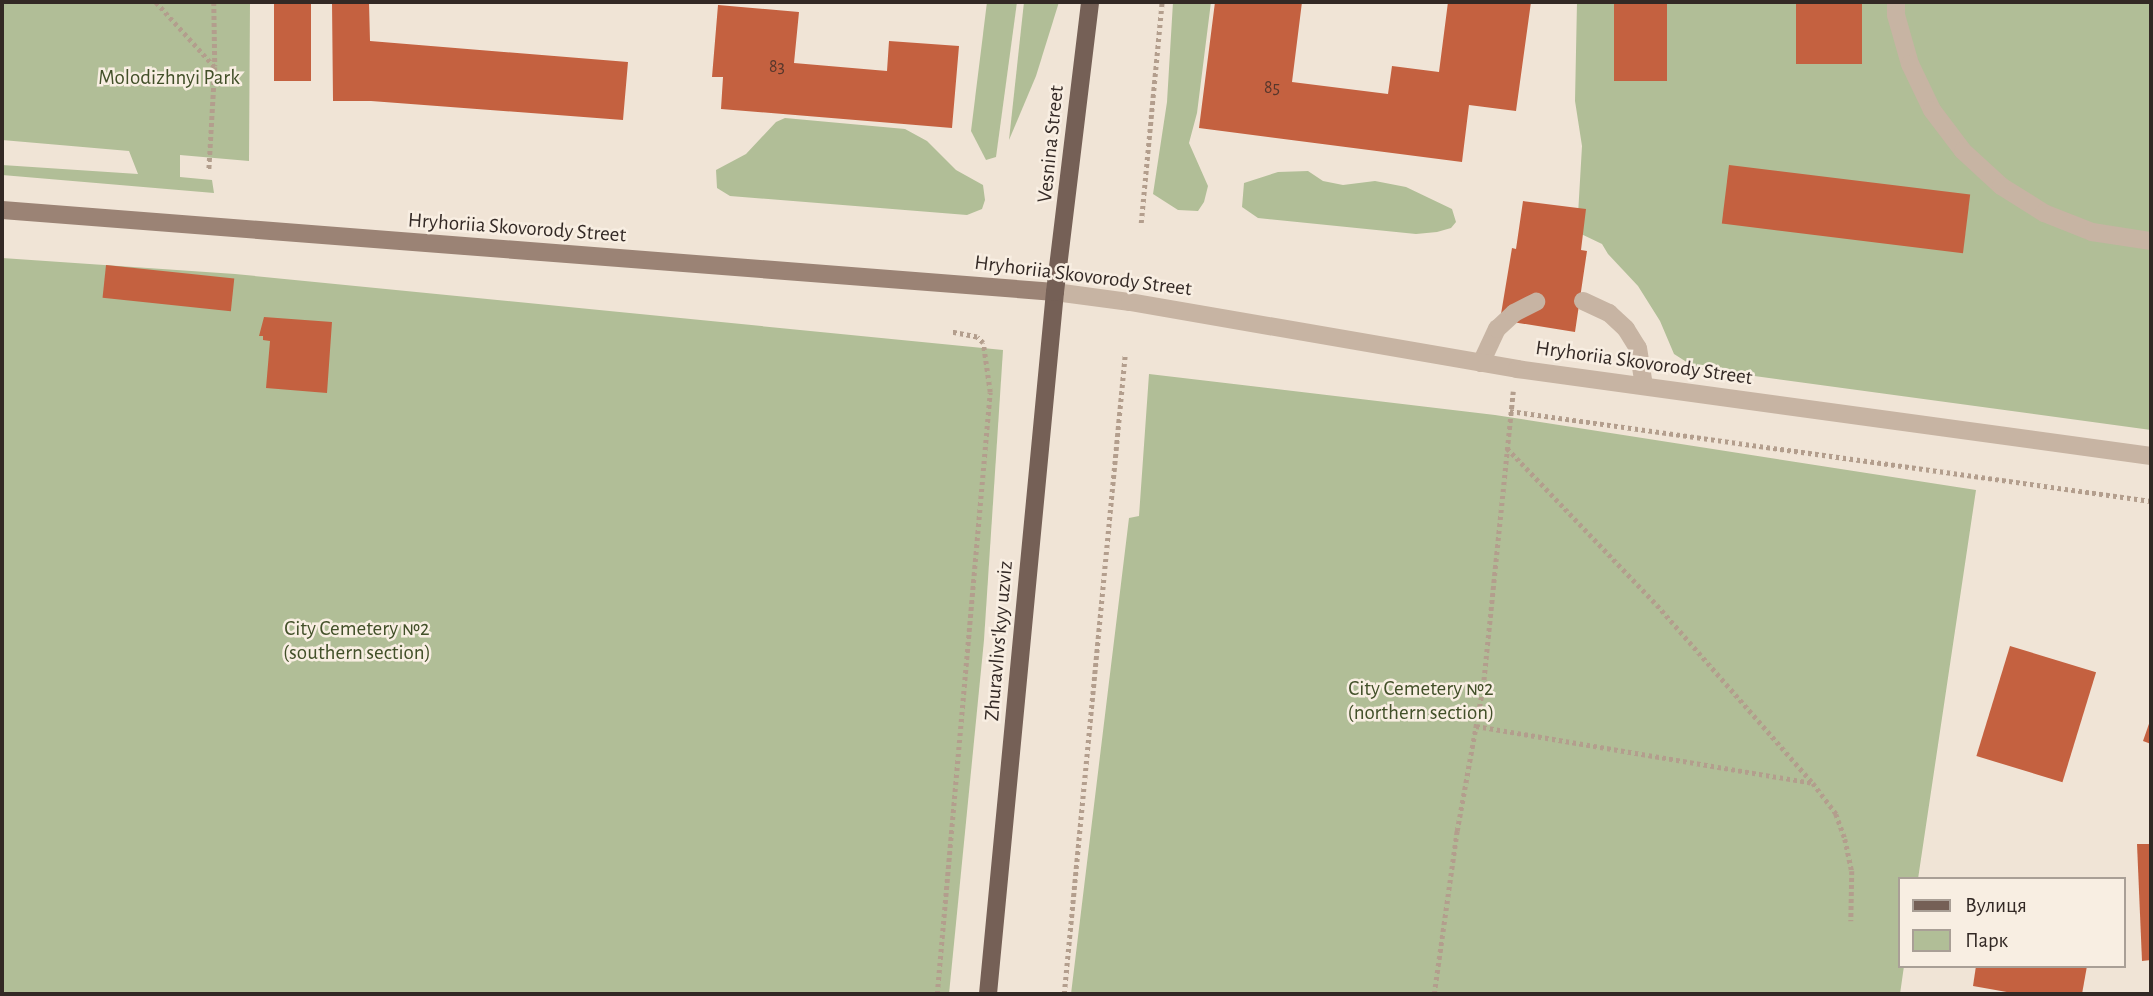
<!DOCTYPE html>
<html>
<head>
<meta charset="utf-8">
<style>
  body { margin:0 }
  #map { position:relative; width:2153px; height:996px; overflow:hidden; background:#f0e4d6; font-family:"Alegreya Sans",sans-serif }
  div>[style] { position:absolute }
  .green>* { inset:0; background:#b1be97 }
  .building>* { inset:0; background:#c46140; transform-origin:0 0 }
  .path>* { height:4.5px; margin-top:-2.25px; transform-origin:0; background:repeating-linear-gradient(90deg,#b39e8d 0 3.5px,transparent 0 7px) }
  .service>* { height:18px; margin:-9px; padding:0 9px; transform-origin:9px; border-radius:9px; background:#c7b4a3 }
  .tertiary>* { height:18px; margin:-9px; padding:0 9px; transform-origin:9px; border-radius:9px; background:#c7b4a3 }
  .secondary>* { height:18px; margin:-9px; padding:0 9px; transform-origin:9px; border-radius:9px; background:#9b8375 }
  .primary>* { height:18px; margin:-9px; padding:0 9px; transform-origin:9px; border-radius:9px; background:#756056 }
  span { translate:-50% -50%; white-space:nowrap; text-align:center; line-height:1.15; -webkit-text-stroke:5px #f8eee2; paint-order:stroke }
  .number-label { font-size:18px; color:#57372c }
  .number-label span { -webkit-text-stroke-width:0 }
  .park-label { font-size:21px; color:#425029 }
  .street-label { font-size:21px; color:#332925 }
  .frame { position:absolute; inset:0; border:4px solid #332925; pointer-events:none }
  .legend { position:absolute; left:1898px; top:877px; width:228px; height:91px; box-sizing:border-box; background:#f8eee2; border:2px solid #a99f96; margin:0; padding:9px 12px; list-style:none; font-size:21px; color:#332925 }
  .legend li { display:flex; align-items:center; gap:14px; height:35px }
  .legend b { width:35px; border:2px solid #a99f96 }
</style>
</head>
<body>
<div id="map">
  <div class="green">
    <i style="clip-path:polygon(2px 2px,250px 2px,249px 161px,180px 155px,180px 177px,212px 180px,214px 193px,2px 175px,2px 165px,138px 174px,129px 151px,2px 140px)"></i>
    <i style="clip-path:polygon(987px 2px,1017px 2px,996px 157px,986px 160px,971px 131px)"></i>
    <i style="clip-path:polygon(1024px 2px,1059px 2px,1036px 76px,1009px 140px)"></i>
    <i style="clip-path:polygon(1173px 2px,1211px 2px,1197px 113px,1189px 143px,1208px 186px,1204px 202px,1198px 211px,1178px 210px,1153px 194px,1167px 102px)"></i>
    <i style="clip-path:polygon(1577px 2px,2151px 2px,2151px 430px,1696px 368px,1674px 354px,1660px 321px,1638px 286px,1608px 254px,1602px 244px,1577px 232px,1582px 146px,1575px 101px)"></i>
    <i style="clip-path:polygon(785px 118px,905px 129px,927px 141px,956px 170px,983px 185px,985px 200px,982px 209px,967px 215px,730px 196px,717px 188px,716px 170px,746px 154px,776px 122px)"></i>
    <i style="clip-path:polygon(1308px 171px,1323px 181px,1343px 185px,1375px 181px,1406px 187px,1452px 209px,1456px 222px,1451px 228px,1437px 232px,1416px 234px,1258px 218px,1242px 207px,1244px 183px,1278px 172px)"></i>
    <i style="clip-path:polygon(2px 258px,235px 274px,1003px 350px,984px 640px,949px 994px,2px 994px)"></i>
    <i style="clip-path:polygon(1149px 374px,1495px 415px,1976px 490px,1918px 879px,1899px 879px,1899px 966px,1904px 966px,1900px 994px,1071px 994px,1129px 518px,1139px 516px)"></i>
  </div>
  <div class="building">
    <i style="left:274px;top:2px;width:37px;height:79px"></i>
    <i style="clip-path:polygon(332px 2px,369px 2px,370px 41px,628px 62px,623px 120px,371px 101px,333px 101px)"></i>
    <i style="clip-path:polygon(1215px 2px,1302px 2px,1292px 82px,1388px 94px,1392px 66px,1439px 72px,1448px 2px,1531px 2px,1516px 111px,1469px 105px,1462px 162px,1199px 128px)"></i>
    <i style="left:1614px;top:2px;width:53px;height:79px"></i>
    <i style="left:1796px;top:2px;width:66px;height:62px"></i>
    <i style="clip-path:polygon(718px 5px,799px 12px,794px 63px,887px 71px,889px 41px,959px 46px,952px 128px,721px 109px,723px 77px,712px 77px)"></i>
    <i style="left:1729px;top:165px;width:243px;height:59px;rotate:7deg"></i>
    <i style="clip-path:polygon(1523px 201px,1586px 209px,1581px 250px,1587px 251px,1575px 332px,1500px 320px,1512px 248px,1516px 249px)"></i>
    <i style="left:106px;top:265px;width:129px;height:33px;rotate:6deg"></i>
    <i style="clip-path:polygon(264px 317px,332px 322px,327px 393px,266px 388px,270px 341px,263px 340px,263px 336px,259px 336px)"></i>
    <i style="left:2010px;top:646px;width:90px;height:115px;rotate:17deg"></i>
    <i style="clip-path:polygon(2151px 718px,2151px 744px,2143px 741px)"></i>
    <i style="clip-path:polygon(2137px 844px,2151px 844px,2151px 960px,2142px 961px)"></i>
    <i style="clip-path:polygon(1976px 966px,2087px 966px,2082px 994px,2018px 994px,1973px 986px)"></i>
  </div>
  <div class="path">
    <i style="left:156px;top:2px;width:88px;rotate:47.8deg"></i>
    <i style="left:215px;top:67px;width:103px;rotate:93.3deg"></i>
    <i style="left:214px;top:2px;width:64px;rotate:89.1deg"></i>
    <i style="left:1141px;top:223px;width:222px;rotate:-84.6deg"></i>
    <i style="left:1510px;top:411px;width:647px;rotate:7.99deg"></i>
    <i style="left:1507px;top:448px;width:217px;rotate:46.3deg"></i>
    <i style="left:1657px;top:605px;width:237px;rotate:48.8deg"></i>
    <i style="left:1813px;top:783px;width:39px;rotate:53deg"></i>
    <i style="left:1836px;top:814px;width:27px;rotate:70deg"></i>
    <i style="left:1845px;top:839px;width:33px;rotate:78deg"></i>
    <i style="left:1852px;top:871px;width:50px;rotate:91.1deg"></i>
    <i style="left:1476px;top:726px;width:341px;rotate:9.6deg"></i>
    <i style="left:937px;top:994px;width:604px;rotate:-84.97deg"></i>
    <i style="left:990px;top:392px;width:49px;rotate:-98.1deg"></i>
    <i style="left:983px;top:343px;width:8px;rotate:-135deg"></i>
    <i style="left:977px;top:337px;width:26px;rotate:-169deg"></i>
    <i style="left:1064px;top:994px;width:642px;rotate:-84.55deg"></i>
    <i style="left:1434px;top:994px;width:165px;rotate:-82deg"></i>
    <i style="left:1457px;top:831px;width:146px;rotate:-79.8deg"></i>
    <i style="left:1483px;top:687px;width:297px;rotate:-84.2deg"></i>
  </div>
  <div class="service">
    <i style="left:1896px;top:2px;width:13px;rotate:90deg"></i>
    <i style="left:1896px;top:15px;width:51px;rotate:74.1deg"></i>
    <i style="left:1910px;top:64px;width:51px;rotate:64.4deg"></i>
    <i style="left:1932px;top:110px;width:51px;rotate:52.9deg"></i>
    <i style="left:1963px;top:151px;width:52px;rotate:42.6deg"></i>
    <i style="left:2001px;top:186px;width:51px;rotate:32.1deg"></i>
    <i style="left:2044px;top:213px;width:52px;rotate:21.6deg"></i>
    <i style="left:2092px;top:232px;width:60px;rotate:8.7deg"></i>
    <i style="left:1583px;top:301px;width:29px;rotate:25deg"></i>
    <i style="left:1609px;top:313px;width:23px;rotate:43deg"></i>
    <i style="left:1626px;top:329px;width:22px;rotate:58deg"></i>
    <i style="left:1638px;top:348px;width:38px;rotate:81deg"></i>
    <i style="left:1481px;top:363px;width:38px;rotate:-65deg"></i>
    <i style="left:1497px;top:329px;width:23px;rotate:-43deg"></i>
    <i style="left:1514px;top:313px;width:25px;rotate:-27deg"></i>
  </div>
  <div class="tertiary">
    <i style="left:1055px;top:292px;width:76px;rotate:7.6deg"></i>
    <i style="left:1130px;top:302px;width:393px;rotate:9.8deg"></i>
    <i style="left:1517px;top:369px;width:640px;rotate:7.81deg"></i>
  </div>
  <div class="secondary">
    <i style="left:2px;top:210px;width:1056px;rotate:4.45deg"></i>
  </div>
  <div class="primary">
    <i style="left:988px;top:994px;width:705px;rotate:-84.55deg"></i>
    <i style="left:1055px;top:292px;width:292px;rotate:-83.1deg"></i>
  </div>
  <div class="number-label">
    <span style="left:777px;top:67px">83</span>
    <span style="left:1272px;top:88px">85</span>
  </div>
  <div class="park-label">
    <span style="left:169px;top:78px">Molodizhnyi Park</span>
    <span style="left:357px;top:641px">City Cemetery №2<br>(southern section)</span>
    <span style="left:1421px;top:701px">City Cemetery №2<br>(northern section)</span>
  </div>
  <div class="street-label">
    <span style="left:1051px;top:144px;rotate:-84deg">Vesnina Street</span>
    <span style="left:517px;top:228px;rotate:4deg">Hryhoriia Skovorody Street</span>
    <span style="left:1083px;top:276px;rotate:7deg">Hryhoriia Skovorody Street</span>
    <span style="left:1644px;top:363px;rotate:8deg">Hryhoriia Skovorody Street</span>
    <span style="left:999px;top:641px;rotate:-85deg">Zhuravlivs'kyy uzviz</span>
  </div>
  <div class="frame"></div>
  <ul class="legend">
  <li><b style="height:9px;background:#756056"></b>Вулиця</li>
  <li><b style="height:19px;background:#b1be97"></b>Парк</li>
  </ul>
</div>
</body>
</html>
